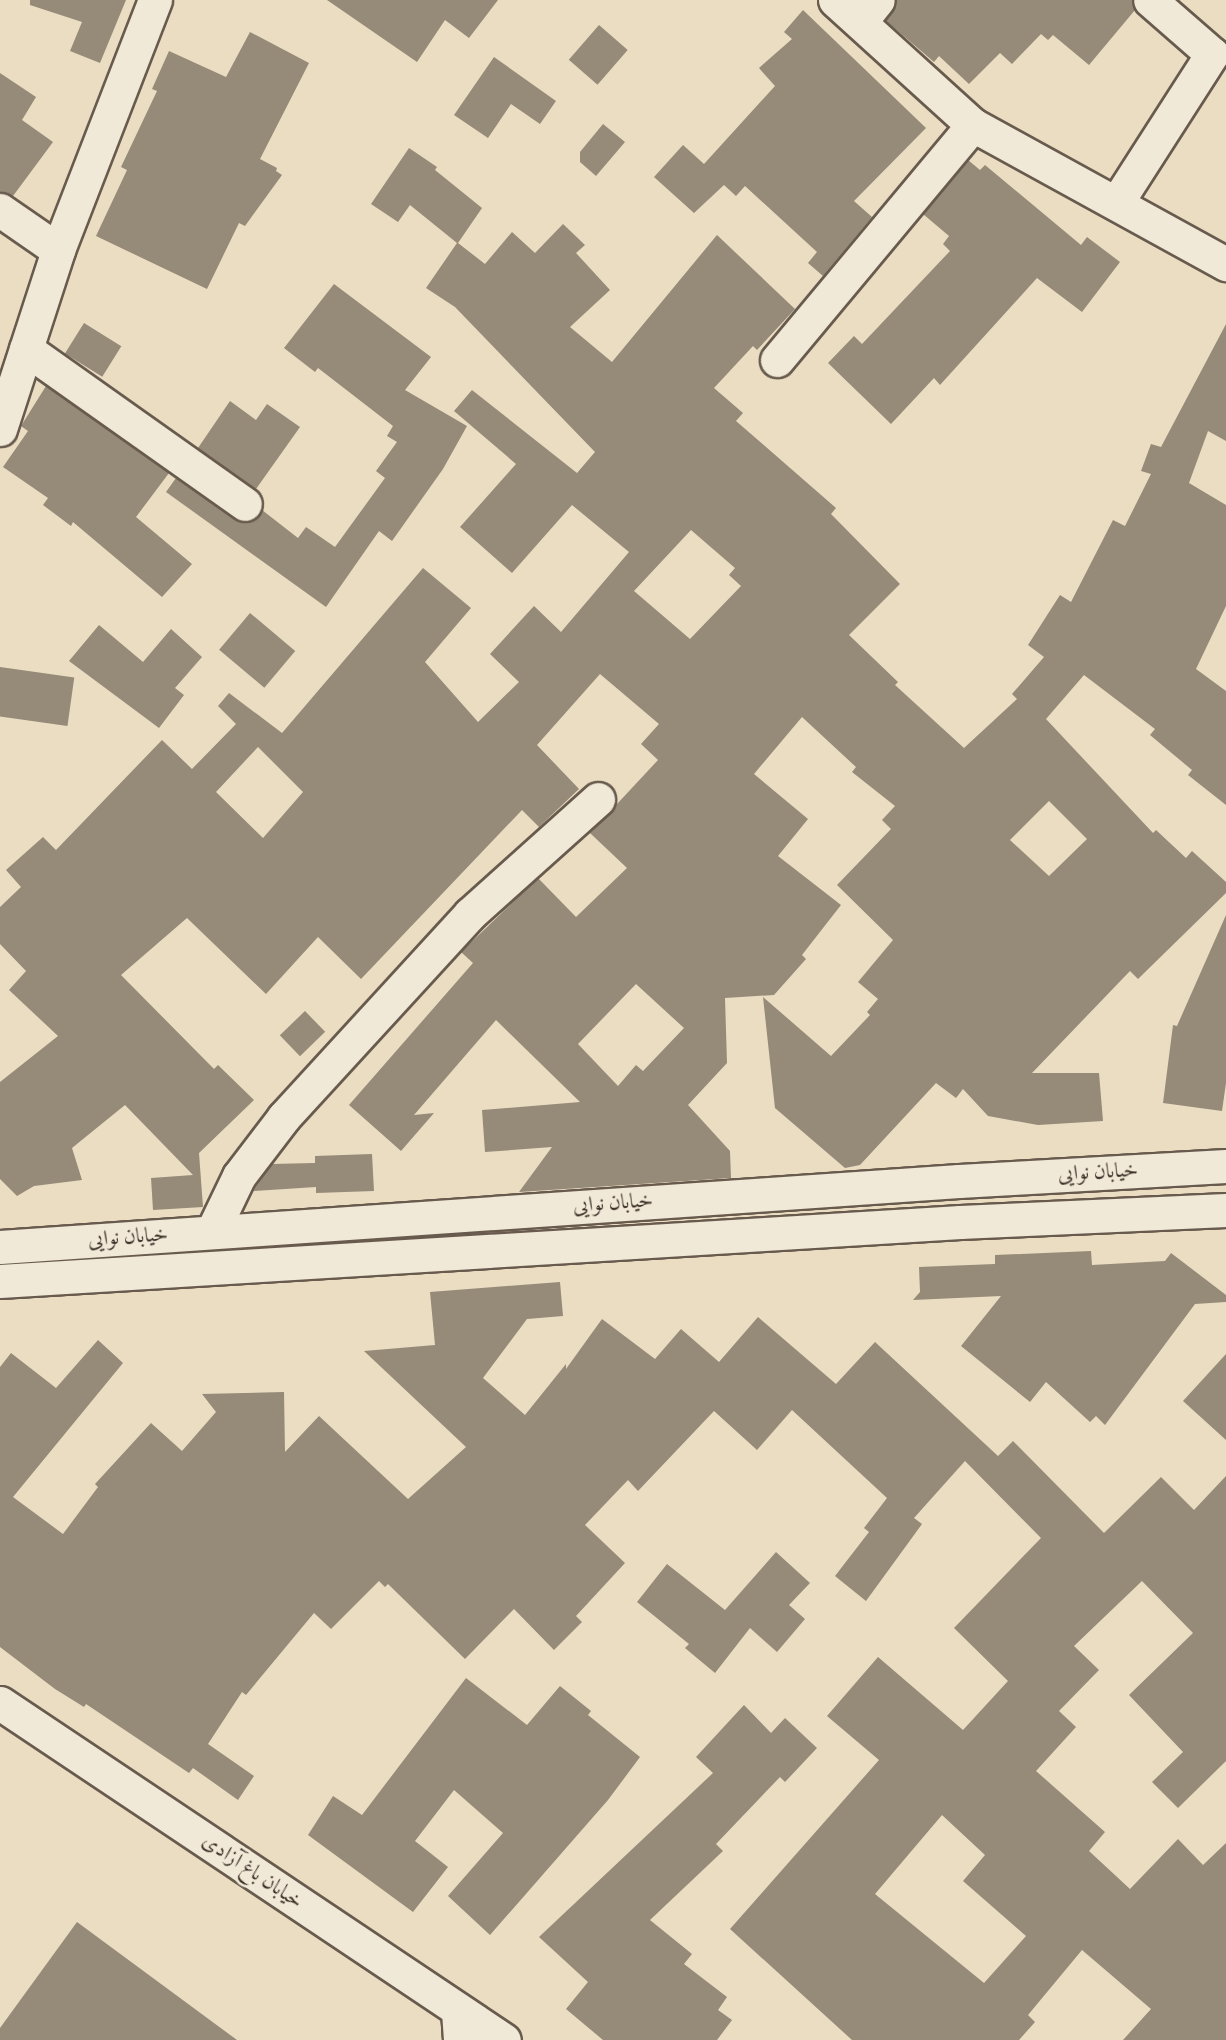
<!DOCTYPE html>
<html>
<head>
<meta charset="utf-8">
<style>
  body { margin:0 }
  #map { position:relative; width:1226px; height:2040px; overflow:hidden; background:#eaddc2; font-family:"Sorts Mill Goudy",Amiri,serif }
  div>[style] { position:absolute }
  .building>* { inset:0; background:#968a78; transform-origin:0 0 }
  .roads { filter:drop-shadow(2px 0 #685b4e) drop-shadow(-2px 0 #685b4e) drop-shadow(0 2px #685b4e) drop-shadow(0 -2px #685b4e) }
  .minor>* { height:33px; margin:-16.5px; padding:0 16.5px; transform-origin:16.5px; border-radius:16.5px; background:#f1e9d7 }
  .tertiary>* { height:33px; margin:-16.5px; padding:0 16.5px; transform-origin:16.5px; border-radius:16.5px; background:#f1e9d7 }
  span { translate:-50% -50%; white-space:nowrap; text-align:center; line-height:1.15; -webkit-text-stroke:5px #f1e9d7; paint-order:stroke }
  .street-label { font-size:21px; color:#3c3028 }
</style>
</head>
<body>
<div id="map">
  <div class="building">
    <i style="clip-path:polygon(30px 0,126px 0,100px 63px,70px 51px,82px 22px,30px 5px)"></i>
    <i style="clip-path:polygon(327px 0,498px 0,469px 38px,445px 20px,417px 62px)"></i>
    <i style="clip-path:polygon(896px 0,1132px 0,1135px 10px,1089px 65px,1053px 35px,1048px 40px,1041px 34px,1012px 64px,1000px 53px,969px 84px,939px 56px,934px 62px,885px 20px)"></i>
    <i style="clip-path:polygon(803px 10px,926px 128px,854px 201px,872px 217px,823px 276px,808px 263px,817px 252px,745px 186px,736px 196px,724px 185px,694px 213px,654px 177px,683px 145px,704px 164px,775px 86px,759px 68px,792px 39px,784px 32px)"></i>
    <i style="left:599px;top:25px;width:38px;height:46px;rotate:41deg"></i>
    <i style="clip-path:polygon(250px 32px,309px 63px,260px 159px,277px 168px,276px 171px,282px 175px,245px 226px,239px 223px,207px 289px,96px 236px,127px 170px,121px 167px,157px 91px,152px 89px,169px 51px,226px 77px)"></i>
    <i style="clip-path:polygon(494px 57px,556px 101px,540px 124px,511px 104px,488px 138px,454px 115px)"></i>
    <i style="clip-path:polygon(0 73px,36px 97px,22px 120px,53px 142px,13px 196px,0 192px)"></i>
    <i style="clip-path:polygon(603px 124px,625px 142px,596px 176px,580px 162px,580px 152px)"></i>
    <i style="clip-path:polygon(evenodd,409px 148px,437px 167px,435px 170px,482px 208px,458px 243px,485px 264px,512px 232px,535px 253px,563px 224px,585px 245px,576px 253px,610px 290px,570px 327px,612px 362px,717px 235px,795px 309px,757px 350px,753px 346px,714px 388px,743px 413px,736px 421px,836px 508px,831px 514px,900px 584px,849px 635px,898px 682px,895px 685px,964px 748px,1017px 699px,1012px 694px,1044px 657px,1028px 645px,1060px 595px,1071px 602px,1113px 520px,1125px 526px,1151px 474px,1141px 471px,1151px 444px,1161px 447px,1226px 324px,1226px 441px,1208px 431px,1189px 483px,1226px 505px,1226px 606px,1196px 669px,1226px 691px,1226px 805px,1188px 775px,1192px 770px,1150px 735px,1155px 729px,1084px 675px,1046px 719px,1153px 833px,1156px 830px,1186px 858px,1192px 851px,1226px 882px,1226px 893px,1138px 979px,1130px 971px,1032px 1073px,1099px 1073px,1103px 1121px,1038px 1125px,988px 1116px,963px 1089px,956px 1098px,936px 1083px,860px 1165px,845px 1168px,775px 1108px,763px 997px,831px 1056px,870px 1015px,867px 1012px,878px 999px,858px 982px,893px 940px,837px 885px,891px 829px,882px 820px,895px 806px,852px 772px,856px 767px,802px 717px,754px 774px,808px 819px,778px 856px,841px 905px,802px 955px,806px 959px,774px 995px,725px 998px,727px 1063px,688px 1105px,730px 1151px,731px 1178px,519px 1192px,552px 1147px,485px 1152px,482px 1110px,580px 1102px,496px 1020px,414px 1115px,434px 1113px,401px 1151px,349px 1105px,473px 963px,461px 952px,538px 878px,576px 917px,627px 868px,590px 833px,658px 760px,641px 744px,659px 724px,600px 674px,537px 745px,579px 789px,539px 827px,522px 810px,361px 979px,318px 937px,266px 994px,187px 918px,121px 975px,214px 1069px,218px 1065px,254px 1100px,199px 1153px,203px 1207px,153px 1210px,151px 1178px,193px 1175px,125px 1105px,72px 1148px,82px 1180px,34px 1186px,17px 1196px,0 1179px,0 1082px,58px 1036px,9px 990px,26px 971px,0 944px,0 907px,21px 887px,6px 870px,43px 837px,56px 850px,162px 740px,192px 769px,236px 724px,218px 706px,229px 693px,282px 733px,423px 568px,471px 608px,425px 662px,478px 722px,519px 682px,490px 654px,534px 606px,561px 632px,629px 552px,572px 505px,512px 573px,460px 527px,516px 464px,454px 411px,472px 390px,577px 473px,595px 452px,455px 307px,426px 288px,457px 243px,410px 205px,398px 222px,371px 204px,409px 148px,691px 530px,735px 568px,729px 575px,741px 586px,690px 639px,634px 591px,691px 530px,409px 148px,258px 747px,303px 792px,263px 838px,216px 792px,258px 747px,409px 148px,1049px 801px,1087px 839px,1049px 876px,1010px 840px,1049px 801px,409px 148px,636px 984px,684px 1028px,643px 1071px,636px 1065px,618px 1086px,578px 1044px,636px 984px)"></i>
    <i style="clip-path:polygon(968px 160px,980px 170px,985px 165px,1081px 245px,1087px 237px,1120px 262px,1082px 312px,1037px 278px,940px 385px,934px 378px,891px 424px,828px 363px,854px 336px,862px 344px,950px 251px,943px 244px,949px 236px,923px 214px)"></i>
    <i style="clip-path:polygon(334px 284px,431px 357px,405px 390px,467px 426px,443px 469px,392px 541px,379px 531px,326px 607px,166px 492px,176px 478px,235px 520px,252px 521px,262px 510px,298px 538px,306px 527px,335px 547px,385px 478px,376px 471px,397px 442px,387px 436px,393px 426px,318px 368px,315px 372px,284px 348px)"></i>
    <i style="left:84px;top:323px;width:44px;height:36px;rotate:32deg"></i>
    <i style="clip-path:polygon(46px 386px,169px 473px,136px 517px,192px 564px,162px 597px,73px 522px,71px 526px,43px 505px,48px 498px,3px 467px,28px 431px,21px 426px)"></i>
    <i style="clip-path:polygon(230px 401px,256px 420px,267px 404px,300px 427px,256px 489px,198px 448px)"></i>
    <i style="left:250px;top:613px;width:59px;height:48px;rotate:40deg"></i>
    <i style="clip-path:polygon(99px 625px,143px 662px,171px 629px,202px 657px,175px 688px,184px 695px,159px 728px,69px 661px)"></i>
    <i style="left:0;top:667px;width:75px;height:49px;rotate:8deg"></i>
    <i style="clip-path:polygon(1226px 915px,1226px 1083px,1222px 1111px,1163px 1103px,1173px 1025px,1177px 1026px)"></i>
    <i style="left:305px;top:1011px;width:29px;height:35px;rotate:46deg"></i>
    <i style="clip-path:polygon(372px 1154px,374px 1191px,316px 1193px,316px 1187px,253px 1191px,272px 1164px,315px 1163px,315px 1156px)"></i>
    <i style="clip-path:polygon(1091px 1251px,1092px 1265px,1165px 1261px,1171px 1253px,1226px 1295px,1226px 1302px,1195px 1304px,1105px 1425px,1096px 1416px,1090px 1422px,1046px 1382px,1030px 1402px,961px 1346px,1001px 1296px,913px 1300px,920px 1292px,919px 1267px,995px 1264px,995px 1255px)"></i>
    <i style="clip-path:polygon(evenodd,560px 1282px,563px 1316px,527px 1319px,483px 1378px,525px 1415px,566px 1364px,566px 1369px,602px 1319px,655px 1359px,681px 1329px,719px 1362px,758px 1317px,836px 1384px,875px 1342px,998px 1456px,1013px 1441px,1104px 1533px,1161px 1477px,1194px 1510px,1226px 1476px,1226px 1761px,1178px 1808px,1152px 1782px,1183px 1752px,1129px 1695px,1193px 1633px,1142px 1581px,1074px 1646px,1099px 1670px,1059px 1711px,1076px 1727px,1036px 1771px,1105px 1832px,1089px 1851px,1130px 1889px,1178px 1839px,1203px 1865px,1226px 1843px,1226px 2040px,1123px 2040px,1151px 2009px,1082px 1950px,1028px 2015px,1035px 2022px,1019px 2040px,852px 2040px,730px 1929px,879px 1760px,827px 1716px,878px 1657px,963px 1730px,1008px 1681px,954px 1628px,1041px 1538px,965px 1461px,914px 1518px,922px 1524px,866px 1601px,835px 1576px,869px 1532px,864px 1528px,887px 1498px,792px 1410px,757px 1450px,714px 1411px,638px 1491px,628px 1480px,585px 1525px,625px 1563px,576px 1616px,582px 1622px,554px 1650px,514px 1609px,465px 1659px,388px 1584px,385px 1587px,379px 1581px,331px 1629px,314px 1613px,246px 1695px,242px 1692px,208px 1744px,254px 1776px,238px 1800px,193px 1768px,189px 1773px,86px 1704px,84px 1707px,55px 1689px,0 1647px,0 1367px,11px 1353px,56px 1388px,98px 1340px,123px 1363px,13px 1497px,63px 1534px,98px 1487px,95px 1484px,151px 1423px,182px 1451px,216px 1412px,202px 1394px,284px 1392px,285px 1452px,319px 1416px,408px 1499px,466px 1447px,364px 1351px,435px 1345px,430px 1292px,560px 1282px,942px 1815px,985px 1855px,963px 1881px,1026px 1936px,984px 1983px,875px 1894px,942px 1815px)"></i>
    <i style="clip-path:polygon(1226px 1354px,1226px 1440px,1183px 1401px)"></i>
    <i style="clip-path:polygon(776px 1552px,810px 1583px,789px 1605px,805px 1619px,777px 1652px,750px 1628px,715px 1673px,685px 1648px,689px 1644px,637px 1602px,667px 1564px,725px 1610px)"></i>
    <i style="clip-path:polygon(466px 1678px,527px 1725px,560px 1686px,591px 1711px,588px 1715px,640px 1757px,608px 1800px,490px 1935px,448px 1896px,503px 1833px,454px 1790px,415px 1841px,448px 1867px,413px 1912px,308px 1835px,333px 1796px,362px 1815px)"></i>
    <i style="clip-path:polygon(744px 1705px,771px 1733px,785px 1718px,817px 1748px,785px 1782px,780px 1777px,716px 1844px,723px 1851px,650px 1920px,692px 1954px,684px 1964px,727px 1997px,718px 2010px,732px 2020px,717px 2040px,603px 2040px,566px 2009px,588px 1982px,539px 1937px,713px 1773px,696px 1757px)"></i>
    <i style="clip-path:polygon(77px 1922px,237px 2040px,0 2040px,0 2028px)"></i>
  </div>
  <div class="roads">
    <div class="minor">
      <i style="left:835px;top:0;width:186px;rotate:42.2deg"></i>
      <i style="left:973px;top:125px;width:289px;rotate:28.8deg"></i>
      <i style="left:860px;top:22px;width:28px;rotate:-51deg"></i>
      <i style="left:1117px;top:202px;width:176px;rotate:-57.3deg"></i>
      <i style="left:1212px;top:54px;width:82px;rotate:-138.9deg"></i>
      <i style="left:0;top:210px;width:70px;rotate:34.6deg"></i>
      <i style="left:26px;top:349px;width:268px;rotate:35.3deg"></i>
      <i style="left:777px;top:360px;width:306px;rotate:-50.2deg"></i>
      <i style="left:0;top:429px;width:188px;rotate:-72deg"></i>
      <i style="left:58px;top:250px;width:268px;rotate:-68.8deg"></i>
      <i style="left:212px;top:1232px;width:62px;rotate:-64.3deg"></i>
      <i style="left:239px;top:1176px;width:74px;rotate:-52.7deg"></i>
      <i style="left:284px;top:1117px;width:275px;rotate:-47.5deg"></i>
      <i style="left:470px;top:914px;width:172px;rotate:-41.9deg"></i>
      <i style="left:458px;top:2011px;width:29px;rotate:86deg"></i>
    </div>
    <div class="tertiary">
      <i style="left:0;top:1247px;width:961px;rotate:-3.94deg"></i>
      <i style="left:959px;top:1181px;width:267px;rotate:-3.2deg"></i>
      <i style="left:0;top:1281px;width:962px;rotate:-3.52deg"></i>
      <i style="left:960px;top:1222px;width:266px;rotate:-2.6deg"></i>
      <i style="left:0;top:1703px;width:606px;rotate:33.77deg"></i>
    </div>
  </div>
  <div class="street-label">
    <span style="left:1098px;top:1173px;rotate:-3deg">خیابان نوایی</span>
    <span style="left:613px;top:1204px;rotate:-4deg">خیابان نوایی</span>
    <span style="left:128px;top:1238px;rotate:-4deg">خیابان نوایی</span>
    <span style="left:252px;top:1872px;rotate:34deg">خیابان باغ آزادی</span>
  </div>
</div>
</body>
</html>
